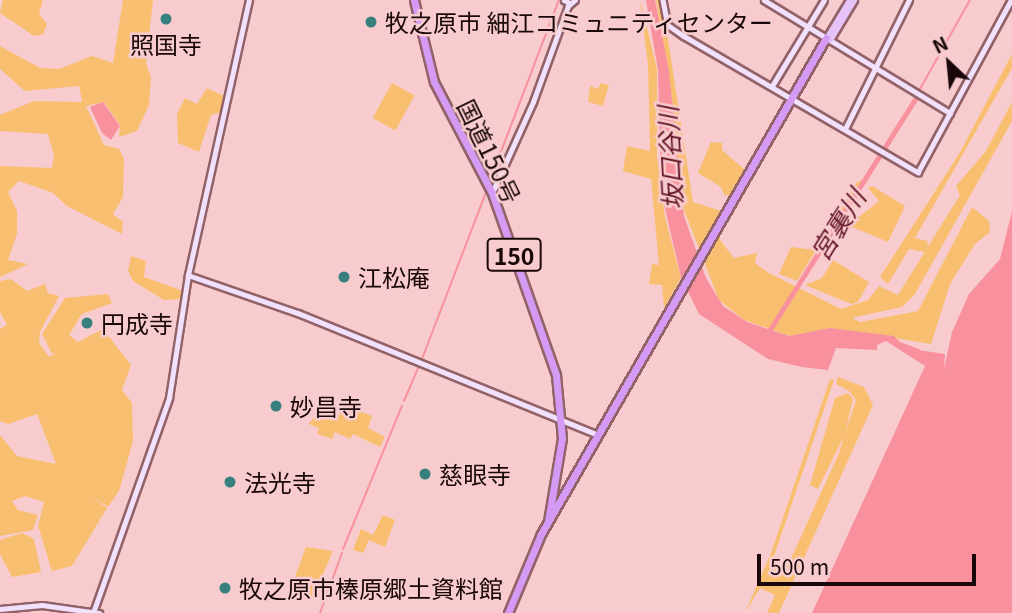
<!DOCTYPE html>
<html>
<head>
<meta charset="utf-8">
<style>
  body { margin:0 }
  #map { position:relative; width:1012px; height:613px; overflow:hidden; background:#f8cccf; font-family:Georgia,"Noto Sans JP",serif }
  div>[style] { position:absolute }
  .green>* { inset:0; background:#f9bf71; transform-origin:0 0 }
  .water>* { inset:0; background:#f8919d }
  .stream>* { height:2px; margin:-1px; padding:0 1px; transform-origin:1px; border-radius:1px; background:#f8919d }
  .river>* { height:5px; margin:-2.5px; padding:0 2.5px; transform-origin:2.5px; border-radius:2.5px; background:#f8919d }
  .roads { filter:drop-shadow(2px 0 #926267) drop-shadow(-2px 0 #926267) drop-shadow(0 2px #926267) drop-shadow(0 -2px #926267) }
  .secondary>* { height:4.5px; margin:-2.25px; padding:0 2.25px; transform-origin:2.25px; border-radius:2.25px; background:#f2e1fc }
  .primary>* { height:5px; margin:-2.5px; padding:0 2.5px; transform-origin:2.5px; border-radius:2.5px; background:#e6c3f8 }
  .highway>* { height:7px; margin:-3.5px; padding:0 3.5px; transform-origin:3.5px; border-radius:3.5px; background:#d59bf4 }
  .dots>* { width:19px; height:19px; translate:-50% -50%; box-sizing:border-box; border:4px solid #f8cccf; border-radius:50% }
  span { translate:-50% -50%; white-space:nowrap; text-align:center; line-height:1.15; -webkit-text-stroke:5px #f8cccf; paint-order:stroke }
  .shield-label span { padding:2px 5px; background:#f8cccf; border:2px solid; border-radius:5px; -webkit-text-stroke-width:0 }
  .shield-label { font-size:23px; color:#19070a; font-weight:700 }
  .poi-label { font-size:24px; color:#19070a }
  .left { translate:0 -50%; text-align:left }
  .street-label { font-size:24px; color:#19070a }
  .water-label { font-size:26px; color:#651627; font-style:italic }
  .north { position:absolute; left:914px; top:28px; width:70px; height:70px; -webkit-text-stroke:5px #f8cccf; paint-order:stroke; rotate:334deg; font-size:19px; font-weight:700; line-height:28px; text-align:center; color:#19070a }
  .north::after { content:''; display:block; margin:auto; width:24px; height:32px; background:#19070a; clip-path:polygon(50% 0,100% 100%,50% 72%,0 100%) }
  .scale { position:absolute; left:757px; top:554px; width:219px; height:32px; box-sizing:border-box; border:4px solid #19070a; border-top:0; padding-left:9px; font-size:21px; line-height:24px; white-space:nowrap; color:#19070a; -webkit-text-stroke:5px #f8cccf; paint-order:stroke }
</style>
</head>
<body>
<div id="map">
  <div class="green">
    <i style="clip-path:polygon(3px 0,43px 0,39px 14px,47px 24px,43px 34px,34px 36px,0 13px)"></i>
    <i style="clip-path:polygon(123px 0,153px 0,146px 63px,151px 78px,149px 105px,137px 131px,119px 137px,120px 125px,104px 102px,86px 106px,104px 145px,119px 149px,124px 159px,123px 197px,113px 214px,123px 222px,122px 234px,67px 206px,53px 193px,19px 181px,8px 192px,17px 211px,17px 234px,8px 260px,28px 264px,0 277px,0 166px,52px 168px,54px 156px,48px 134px,0 131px,0 115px,34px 101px,82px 102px,79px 86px,25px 91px,0 69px,0 46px,40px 68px,59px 69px,92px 56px,113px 63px)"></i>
    <i style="clip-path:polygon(640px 0,657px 69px,657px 156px,665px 217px,681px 278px,664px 308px,662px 285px,649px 284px,652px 264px,659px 265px,651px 179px,623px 171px,627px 146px,650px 151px,648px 66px)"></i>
    <i style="clip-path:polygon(656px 0,662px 0,693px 202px,721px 211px,720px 240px,734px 258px,757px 253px,755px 263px,769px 273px,841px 309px,868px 300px,879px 286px,898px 295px,960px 195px,956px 186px,986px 151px,1012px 102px,1012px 121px,915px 294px,902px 307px,852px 318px,860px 322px,918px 311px,972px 207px,989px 221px,990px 232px,975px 244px,950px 284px,931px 344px,830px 328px,790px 336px,744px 320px,719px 300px,682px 205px,671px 91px)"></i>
    <i style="clip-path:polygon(1012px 54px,1012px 68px,915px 238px,927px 241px,928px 247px,924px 252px,909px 249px,888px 284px,880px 277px,959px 154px)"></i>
    <i style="left:392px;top:83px;width:26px;height:40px;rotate:29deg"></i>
    <i style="clip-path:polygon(601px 83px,609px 85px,603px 106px,588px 102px,590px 86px,598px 89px)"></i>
    <i style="clip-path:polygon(207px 88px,224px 96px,221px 112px,211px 115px,199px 152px,178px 143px,177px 114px,185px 98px,197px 104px)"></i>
    <i style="clip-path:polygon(711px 142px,722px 143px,722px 150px,746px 171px,732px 195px,724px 195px,721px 187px,698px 173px)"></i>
    <i style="clip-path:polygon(865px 178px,857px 199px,841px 221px,835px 220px,856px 183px)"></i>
    <i style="clip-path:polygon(872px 186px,905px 206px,888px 242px,850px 226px,851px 217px,859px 217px,879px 201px,868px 188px)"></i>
    <i style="clip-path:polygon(791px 247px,816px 250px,797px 281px,779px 274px)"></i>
    <i style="clip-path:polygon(131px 256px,146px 261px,144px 277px,183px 291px,182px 299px,164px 300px,133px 281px,128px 271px)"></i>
    <i style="clip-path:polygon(833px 260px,869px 282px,858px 302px,851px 304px,805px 285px,822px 278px)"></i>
    <i style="clip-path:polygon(11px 279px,27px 291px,45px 284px,48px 293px,59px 296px,40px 332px,39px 343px,49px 357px,58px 352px,52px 354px,42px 334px,65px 298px,108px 294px,112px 303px,82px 314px,69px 335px,78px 342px,103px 329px,131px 365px,122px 390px,132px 403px,133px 441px,119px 491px,108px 507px,90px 496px,107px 508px,72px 566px,52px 571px,38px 526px,44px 502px,25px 496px,12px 501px,18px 510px,38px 515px,33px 530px,0 536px,0 435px,17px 456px,56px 464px,37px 414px,8px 424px,0 421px,0 329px,7px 325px,0 312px,0 281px)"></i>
    <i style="clip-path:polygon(838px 377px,864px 387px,873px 405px,779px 613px,767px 613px,775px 595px,760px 588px,745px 613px,771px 553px,830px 379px,834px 380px,773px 559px,788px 565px,840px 451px,843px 438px,818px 489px,810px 485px,835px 398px,848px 393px,853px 399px,845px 433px,856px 400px,849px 391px,836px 384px)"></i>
    <i style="clip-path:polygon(344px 405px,372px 416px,368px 428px,385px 437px,380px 447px,353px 434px,350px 439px,335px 432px,332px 439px,317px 434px,319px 428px,309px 424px,318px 412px,338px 418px)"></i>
    <i style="clip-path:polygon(383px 515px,395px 520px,385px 547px,369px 540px,363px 553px,353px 550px,361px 529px,373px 535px)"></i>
    <i style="clip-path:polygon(22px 533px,34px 539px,41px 572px,12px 577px,0 554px,0 540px)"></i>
    <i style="clip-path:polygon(306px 547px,333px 551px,313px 598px,293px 582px)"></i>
  </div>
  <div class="water">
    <i style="clip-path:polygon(646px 0,655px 0,669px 71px,684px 216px,706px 278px,723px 306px,747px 322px,789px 336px,830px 328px,894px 336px,905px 348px,945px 354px,944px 369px,952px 332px,969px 294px,1000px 259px,1012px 211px,1012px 613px,812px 613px,925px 366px,886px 341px,877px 345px,877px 350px,836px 348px,828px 370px,802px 367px,768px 359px,699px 314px,681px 277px,661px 191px,658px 70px)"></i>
    <i style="clip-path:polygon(103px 102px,120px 126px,111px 140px,102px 133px,90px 107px)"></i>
  </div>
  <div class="stream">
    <i style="left:920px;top:89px;width:102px;rotate:-60.7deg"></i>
    <i style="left:494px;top:170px;width:182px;rotate:-69.1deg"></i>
    <i style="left:490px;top:181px;width:8px;rotate:-67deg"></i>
    <i style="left:422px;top:359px;width:181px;rotate:-69deg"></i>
    <i style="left:404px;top:401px;width:38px;rotate:-67deg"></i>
    <i style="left:343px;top:549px;width:155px;rotate:-67.6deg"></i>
    <i style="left:320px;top:613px;width:64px;rotate:-69.9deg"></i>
  </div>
  <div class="river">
    <i style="left:770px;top:337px;width:6px;rotate:-99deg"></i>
    <i style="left:769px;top:331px;width:278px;rotate:-57.8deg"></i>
    <i style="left:897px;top:343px;width:22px;rotate:21deg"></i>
  </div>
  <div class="roads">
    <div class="secondary">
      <i style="left:564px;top:0;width:7px;rotate:27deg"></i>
      <i style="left:663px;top:0;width:25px;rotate:79deg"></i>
      <i style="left:668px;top:25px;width:19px;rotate:35deg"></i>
      <i style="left:684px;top:36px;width:271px;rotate:30.2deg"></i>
      <i style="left:918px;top:172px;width:196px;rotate:-61.6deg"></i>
      <i style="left:764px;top:0;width:218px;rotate:31.3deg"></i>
      <i style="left:772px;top:86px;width:100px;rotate:-58.8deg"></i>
      <i style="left:845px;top:129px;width:144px;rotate:-63.6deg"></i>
      <i style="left:492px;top:193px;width:100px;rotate:-65.7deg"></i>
      <i style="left:533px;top:102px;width:102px;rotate:-70deg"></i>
      <i style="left:568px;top:6px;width:9px;rotate:-41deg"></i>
      <i style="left:188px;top:275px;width:116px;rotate:19.1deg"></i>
      <i style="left:298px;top:313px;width:324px;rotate:22.1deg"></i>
      <i style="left:0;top:609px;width:42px;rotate:-5.4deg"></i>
      <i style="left:42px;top:605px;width:58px;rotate:8deg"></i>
      <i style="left:93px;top:613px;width:228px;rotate:-70.5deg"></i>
      <i style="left:169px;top:398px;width:124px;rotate:-81.2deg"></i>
      <i style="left:188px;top:275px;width:282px;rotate:-77.5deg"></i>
    </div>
    <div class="primary">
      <i style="left:826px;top:38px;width:44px;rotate:-58.8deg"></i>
      <i style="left:830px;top:40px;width:47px;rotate:-59deg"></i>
    </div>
    <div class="highway">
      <i style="left:414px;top:0;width:84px;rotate:76.3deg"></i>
      <i style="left:434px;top:82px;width:125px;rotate:62.4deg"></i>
      <i style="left:492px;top:193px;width:193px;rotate:70.6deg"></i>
      <i style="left:556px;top:375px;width:63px;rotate:84.6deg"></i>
      <i style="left:562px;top:438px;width:85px;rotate:99.5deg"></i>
      <i style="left:508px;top:613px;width:86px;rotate:-67.3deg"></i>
      <i style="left:541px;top:534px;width:572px;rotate:-60.12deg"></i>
    </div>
  </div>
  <div class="dots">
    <i style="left:166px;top:19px;background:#38807e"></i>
    <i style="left:371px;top:22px;background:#38807e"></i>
    <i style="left:344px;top:277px;background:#38807e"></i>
    <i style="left:87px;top:323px;background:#38807e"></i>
    <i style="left:276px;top:406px;background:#38807e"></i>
    <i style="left:425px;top:474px;background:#38807e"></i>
    <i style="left:230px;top:482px;background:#38807e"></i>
    <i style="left:225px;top:588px;background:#38807e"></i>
  </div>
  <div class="shield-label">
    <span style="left:514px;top:255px">150</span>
  </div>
  <div class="poi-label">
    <span class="left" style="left:385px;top:22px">牧之原市 細江コミュニティセンター</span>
    <span style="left:166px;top:44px">照国寺</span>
    <span class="left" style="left:358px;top:277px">江松庵</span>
    <span class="left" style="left:101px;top:323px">円成寺</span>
    <span class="left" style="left:290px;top:406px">妙昌寺</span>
    <span class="left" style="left:439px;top:474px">慈眼寺</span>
    <span class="left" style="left:244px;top:482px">法光寺</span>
    <span class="left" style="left:239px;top:588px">牧之原市榛原郷土資料館</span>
  </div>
  <div class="street-label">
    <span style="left:490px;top:151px;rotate:64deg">国道150号</span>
  </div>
  <div class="water-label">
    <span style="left:669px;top:158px;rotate:-93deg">坂口谷川</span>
    <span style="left:837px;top:224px;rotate:-58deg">宮裏川</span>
  </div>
  <div class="north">N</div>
  <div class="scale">500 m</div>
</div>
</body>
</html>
